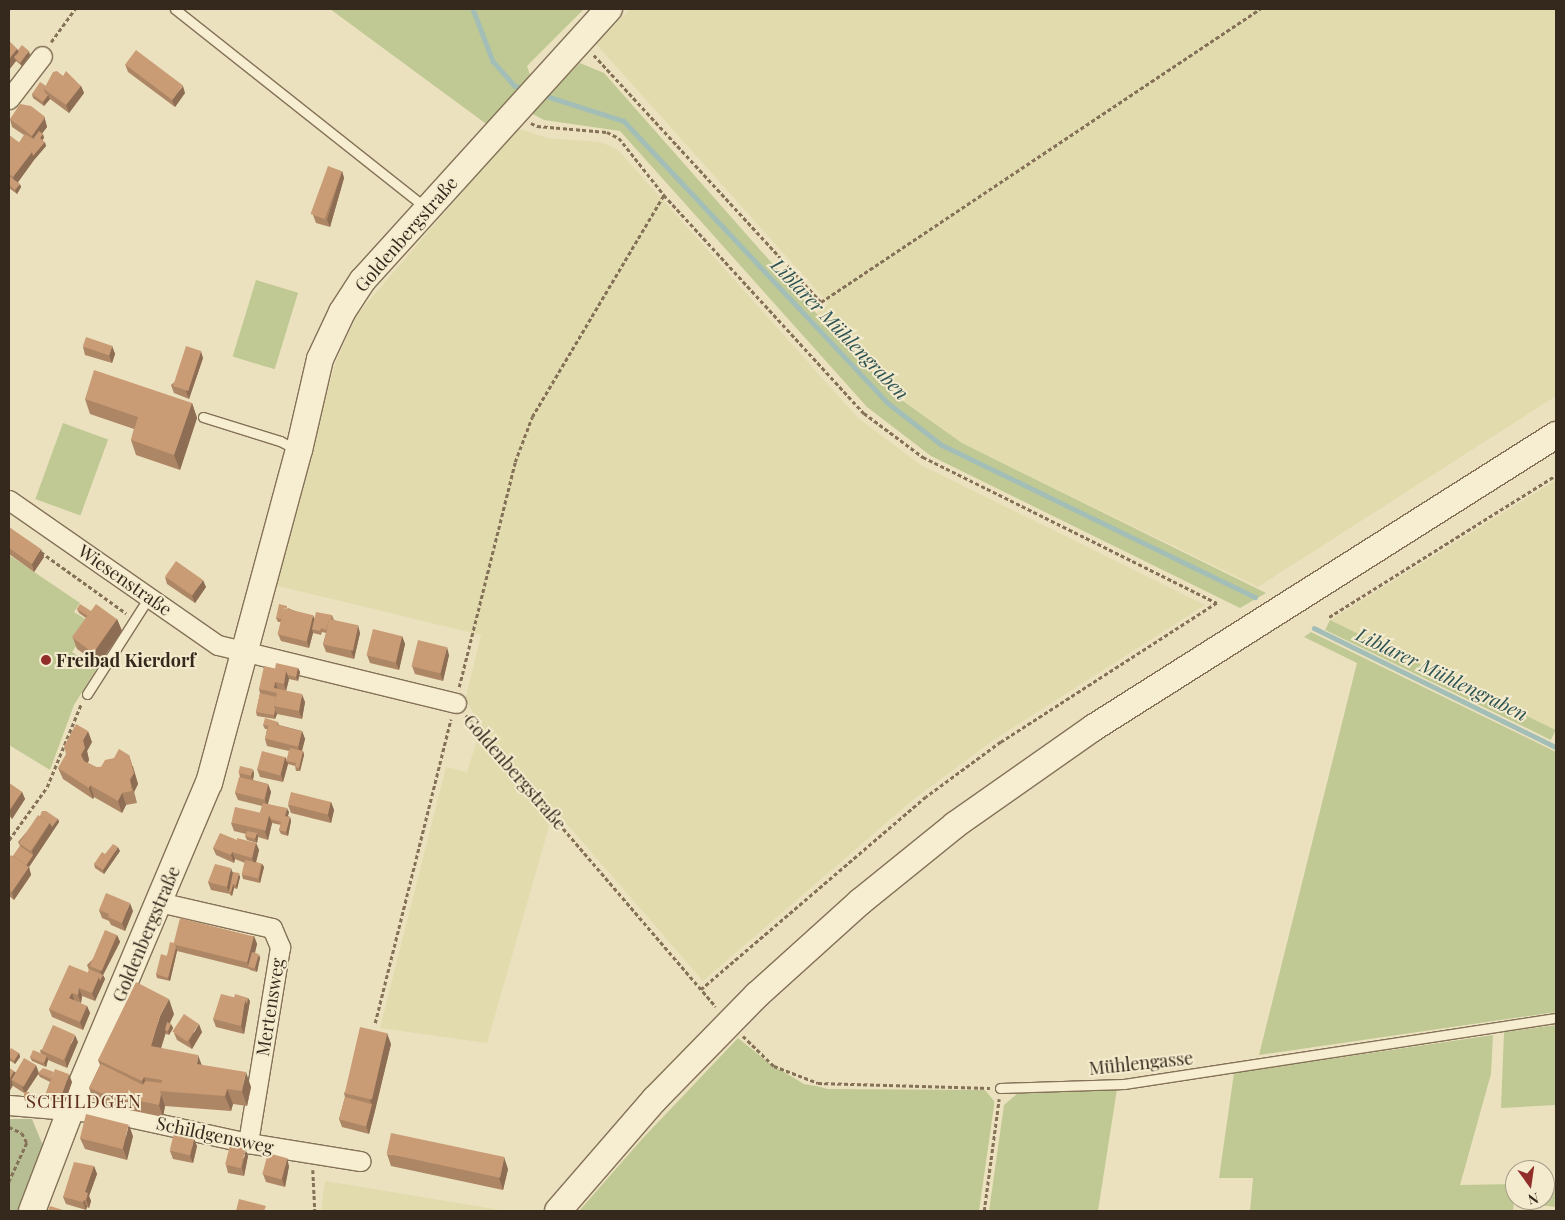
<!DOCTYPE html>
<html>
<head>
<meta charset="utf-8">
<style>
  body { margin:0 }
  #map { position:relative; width:1565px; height:1220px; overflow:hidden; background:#ece1bf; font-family:"Playfair Display",serif }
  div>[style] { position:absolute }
  .farmland>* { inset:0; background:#e1dbad }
  .green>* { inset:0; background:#c0c994; transform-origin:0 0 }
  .cemetery>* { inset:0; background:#b7be93 }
  .stream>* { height:4.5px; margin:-2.25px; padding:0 2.25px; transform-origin:2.25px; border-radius:2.25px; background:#a2beb7 }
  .path>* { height:2.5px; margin-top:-1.25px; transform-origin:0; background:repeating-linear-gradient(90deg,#847158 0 4px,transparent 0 6.5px) }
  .roads { filter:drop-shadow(1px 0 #847158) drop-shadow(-1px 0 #847158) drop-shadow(0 1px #847158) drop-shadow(0 -1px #847158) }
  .lane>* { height:9px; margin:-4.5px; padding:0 4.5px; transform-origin:4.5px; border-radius:4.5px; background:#f7eed1 }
  .street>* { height:19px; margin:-9.5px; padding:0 9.5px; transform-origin:9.5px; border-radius:9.5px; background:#f7eed1 }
  .secondary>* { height:26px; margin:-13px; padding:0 13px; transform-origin:13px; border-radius:13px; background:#f7eed1 }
  .wall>* { inset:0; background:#ad8665 }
  .shaded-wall>* { inset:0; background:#8d6d53 }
  .building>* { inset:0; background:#c99c76; transform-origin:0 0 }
  .dots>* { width:14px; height:14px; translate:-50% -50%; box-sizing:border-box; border:2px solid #f4ebce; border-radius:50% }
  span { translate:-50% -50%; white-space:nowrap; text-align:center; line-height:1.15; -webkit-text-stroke:4px #f4ebce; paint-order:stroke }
  .street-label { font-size:18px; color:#34291c }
  .poi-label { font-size:18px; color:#34291c; font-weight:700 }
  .left { translate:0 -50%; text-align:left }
  .water-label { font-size:19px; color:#2c5352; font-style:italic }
  .neighbourhood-label { font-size:19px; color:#5f2e1d; letter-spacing:1px }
  .frame { position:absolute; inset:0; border:10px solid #34291c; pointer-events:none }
  .north { position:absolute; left:1505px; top:1160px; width:50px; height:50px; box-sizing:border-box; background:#f4ebce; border:1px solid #a79d87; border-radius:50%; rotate:166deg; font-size:14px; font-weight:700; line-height:20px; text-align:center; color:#34291c }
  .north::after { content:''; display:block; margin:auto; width:18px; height:22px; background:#912e2a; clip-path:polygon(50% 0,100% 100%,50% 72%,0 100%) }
</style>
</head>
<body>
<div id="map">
  <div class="farmland">
    <i style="clip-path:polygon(630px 9px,1556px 9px,1556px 396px,1258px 587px,962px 443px,892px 392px,816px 313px,829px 304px,596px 44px)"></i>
    <i style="clip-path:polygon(517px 128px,547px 138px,601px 142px,618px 150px,858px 418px,921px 465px,1205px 605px,992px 741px,914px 799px,703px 981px,554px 809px,487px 1043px,380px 1028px,446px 767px,467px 772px,482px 725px,465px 700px,481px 635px,274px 585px,335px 364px,356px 316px)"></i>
    <i style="clip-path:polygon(1556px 480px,1556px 730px,1330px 620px)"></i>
    <i style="clip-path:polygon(325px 1181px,507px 1211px,321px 1211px)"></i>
  </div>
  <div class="green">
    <i style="clip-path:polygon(330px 9px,584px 9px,527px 66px,530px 75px,489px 126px)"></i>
    <i style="clip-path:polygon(580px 63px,604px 73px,816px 313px,892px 393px,962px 443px,1266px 593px,1240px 608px,931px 456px,867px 407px,620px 131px,544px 120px,529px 112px)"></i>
    <i style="left:256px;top:280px;width:44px;height:80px;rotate:17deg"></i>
    <i style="left:63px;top:423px;width:48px;height:81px;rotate:20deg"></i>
    <i style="clip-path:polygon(9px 555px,80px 603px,74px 612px,92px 623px,72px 652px,97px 668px,74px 705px,50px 770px,9px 745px)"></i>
    <i style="left:1330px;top:620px;width:251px;height:11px;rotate:26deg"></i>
    <i style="clip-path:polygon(1311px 632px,1556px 752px,1556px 1012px,1259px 1055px,1357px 663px,1304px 637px)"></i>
    <i style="clip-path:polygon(1556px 1025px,1556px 1105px,1501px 1108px,1504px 1032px)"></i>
    <i style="clip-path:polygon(1493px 1035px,1491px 1074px,1460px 1185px,1515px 1184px,1515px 1200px,1545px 1200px,1545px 1183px,1556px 1184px,1556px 1207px,1514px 1202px,1513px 1211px,1250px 1211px,1253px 1178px,1219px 1178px,1234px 1073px)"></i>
    <i style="clip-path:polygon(738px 1038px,769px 1063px,804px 1084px,816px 1086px,828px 1089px,985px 1090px,994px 1101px,994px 1106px,979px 1211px,579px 1211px,643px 1138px)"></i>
    <i style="clip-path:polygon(1117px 1089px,1098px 1211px,989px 1211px,1004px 1105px,1018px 1093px)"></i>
  </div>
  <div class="cemetery">
    <i style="clip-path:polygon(9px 1119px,32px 1119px,44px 1148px,18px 1211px,9px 1211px)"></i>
  </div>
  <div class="stream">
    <i style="left:473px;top:9px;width:56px;rotate:69deg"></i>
    <i style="left:493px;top:61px;width:33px;rotate:49deg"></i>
    <i style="left:515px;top:86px;width:9px;rotate:18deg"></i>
    <i style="left:543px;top:95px;width:85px;rotate:17.8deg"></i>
    <i style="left:624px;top:121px;width:386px;rotate:46.9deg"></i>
    <i style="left:888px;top:403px;width:68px;rotate:37.9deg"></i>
    <i style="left:942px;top:445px;width:348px;rotate:25.9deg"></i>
    <i style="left:1314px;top:628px;width:270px;rotate:26.2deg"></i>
  </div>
  <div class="path">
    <i style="left:51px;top:42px;width:41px;rotate:-54deg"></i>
    <i style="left:594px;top:55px;width:335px;rotate:47.4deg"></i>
    <i style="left:821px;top:302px;width:528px;rotate:-33.72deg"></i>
    <i style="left:531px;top:123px;width:7px;rotate:27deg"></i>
    <i style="left:537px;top:126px;width:70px;rotate:4.9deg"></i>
    <i style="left:607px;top:132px;width:13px;rotate:27deg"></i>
    <i style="left:619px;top:138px;width:73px;rotate:51.7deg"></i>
    <i style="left:664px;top:195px;width:296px;rotate:47.5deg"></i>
    <i style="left:864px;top:413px;width:74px;rotate:36.7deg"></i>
    <i style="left:923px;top:457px;width:328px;rotate:26.4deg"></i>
    <i style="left:1217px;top:603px;width:257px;rotate:147.2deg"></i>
    <i style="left:1001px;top:742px;width:93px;rotate:143.7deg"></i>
    <i style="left:926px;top:797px;width:296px;rotate:139.4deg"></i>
    <i style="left:41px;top:552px;width:105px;rotate:35.7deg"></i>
    <i style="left:1329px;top:617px;width:268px;rotate:-32deg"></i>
    <i style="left:459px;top:687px;width:232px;rotate:-76deg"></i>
    <i style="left:515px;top:462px;width:48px;rotate:-69.3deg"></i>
    <i style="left:532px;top:417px;width:258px;rotate:-59.3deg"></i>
    <i style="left:466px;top:715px;width:384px;rotate:49.4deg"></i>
    <i style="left:9px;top:840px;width:65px;rotate:-54.4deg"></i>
    <i style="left:47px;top:787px;width:90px;rotate:-67.7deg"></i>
    <i style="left:375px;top:1023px;width:313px;rotate:-76deg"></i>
    <i style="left:743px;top:1036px;width:43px;rotate:44.1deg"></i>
    <i style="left:774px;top:1066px;width:47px;rotate:21.1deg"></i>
    <i style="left:818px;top:1083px;width:172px;rotate:1.7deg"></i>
    <i style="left:9px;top:1127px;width:14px;rotate:25deg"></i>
    <i style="left:22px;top:1133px;width:11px;rotate:63deg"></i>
    <i style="left:27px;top:1143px;width:43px;rotate:114.8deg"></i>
    <i style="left:313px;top:1170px;width:41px;rotate:87.2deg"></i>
    <i style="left:984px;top:1211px;width:113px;rotate:-82.4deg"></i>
  </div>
  <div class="roads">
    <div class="lane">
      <i style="left:175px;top:9px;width:320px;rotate:38.4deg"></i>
      <i style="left:203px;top:417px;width:81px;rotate:17.3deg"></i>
      <i style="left:280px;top:441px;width:18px;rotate:27deg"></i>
      <i style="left:87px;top:694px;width:115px;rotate:-57.4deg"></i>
      <i style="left:1000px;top:1088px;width:124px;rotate:-1.8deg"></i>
      <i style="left:1124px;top:1084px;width:437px;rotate:-8.7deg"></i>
    </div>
    <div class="street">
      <i style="left:9px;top:99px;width:54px;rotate:-52.5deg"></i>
      <i style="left:9px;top:500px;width:254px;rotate:34.8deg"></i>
      <i style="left:218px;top:645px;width:245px;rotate:13.7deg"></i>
      <i style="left:159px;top:902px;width:116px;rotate:13deg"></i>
      <i style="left:272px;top:928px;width:21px;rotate:67deg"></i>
      <i style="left:280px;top:947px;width:199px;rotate:99.3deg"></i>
      <i style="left:9px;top:1105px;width:106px;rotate:4.9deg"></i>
      <i style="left:115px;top:1114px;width:136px;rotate:12.3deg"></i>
      <i style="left:248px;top:1143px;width:114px;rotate:9.1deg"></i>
    </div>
    <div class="secondary">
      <i style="left:32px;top:1211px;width:109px;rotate:-69.1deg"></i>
      <i style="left:71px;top:1109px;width:354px;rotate:-67.1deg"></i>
      <i style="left:209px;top:783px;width:345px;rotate:-74.9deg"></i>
      <i style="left:299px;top:450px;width:93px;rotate:-77deg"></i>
      <i style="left:320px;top:359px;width:52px;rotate:-64.9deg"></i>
      <i style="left:342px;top:312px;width:38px;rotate:-57deg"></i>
      <i style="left:363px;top:280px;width:366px;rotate:-47.8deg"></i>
      <i style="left:558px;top:1211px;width:148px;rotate:-49.1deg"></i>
      <i style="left:655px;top:1099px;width:146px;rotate:-45.6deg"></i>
      <i style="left:757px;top:995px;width:139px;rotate:-42.1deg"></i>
      <i style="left:860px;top:902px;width:122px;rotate:-39deg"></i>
      <i style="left:955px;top:825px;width:169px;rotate:-35.1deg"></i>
      <i style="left:1093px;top:728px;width:548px;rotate:-32.33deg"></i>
    </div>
  </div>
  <div class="wall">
    <i style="clip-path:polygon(9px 41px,18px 50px,30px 55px,22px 66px,16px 61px,9px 70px)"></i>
    <i style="clip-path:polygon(125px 64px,185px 93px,175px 107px,128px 72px)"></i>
    <i style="clip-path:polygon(63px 76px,81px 86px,84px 93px,69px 113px,50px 99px,44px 106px,33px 98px,32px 94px)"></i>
    <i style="clip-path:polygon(44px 116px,47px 127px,42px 133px,44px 138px,42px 140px,46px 146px,34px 160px,18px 182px,21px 187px,17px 194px,9px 188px,9px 135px,19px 143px,24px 135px,12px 127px,10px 119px)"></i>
    <i style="clip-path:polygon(342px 171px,344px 178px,330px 227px,316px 223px,313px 215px)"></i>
    <i style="clip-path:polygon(112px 346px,115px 354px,112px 363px,85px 355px,83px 347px)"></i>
    <i style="clip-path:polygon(203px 358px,189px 399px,174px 393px,171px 385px)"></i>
    <i style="clip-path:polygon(85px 399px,192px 403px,197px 418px,180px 470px,136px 455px,131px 440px,134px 429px,90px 414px)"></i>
    <i style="clip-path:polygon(9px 527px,44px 557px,34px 572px,9px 554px)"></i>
    <i style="clip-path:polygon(165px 577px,206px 587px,195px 603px,167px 584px)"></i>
    <i style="clip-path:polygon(288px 608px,314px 619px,332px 615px,334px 620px,360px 633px,354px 659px,326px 652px,323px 644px,326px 633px,322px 632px,321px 635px,313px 633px,309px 648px,281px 641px,278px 634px,281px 622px,278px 622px,276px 618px)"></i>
    <i style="clip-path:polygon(77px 609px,91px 611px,117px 619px,122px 631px,99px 664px,77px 649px,73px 638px,86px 618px,79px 613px)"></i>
    <i style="clip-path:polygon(402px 636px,405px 644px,399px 670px,370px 663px,367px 655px)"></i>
    <i style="clip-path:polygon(449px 655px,443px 681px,415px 674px,412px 666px)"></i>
    <i style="clip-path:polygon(298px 668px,300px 672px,298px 681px,289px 679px,286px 691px,305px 702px,302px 719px,277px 714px,275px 719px,257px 716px,256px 712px,260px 693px,259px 689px,275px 669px)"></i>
    <i style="clip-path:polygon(278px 722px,279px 725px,302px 731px,305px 739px,302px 751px,303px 751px,304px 755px,300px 771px,296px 771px,295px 766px,288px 764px,283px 782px,260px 777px,257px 769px,285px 757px,287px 760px,289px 751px,267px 746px,265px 739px,267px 729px,265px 729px,263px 725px)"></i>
    <i style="clip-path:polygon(92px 742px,87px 751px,89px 760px,88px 763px,96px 767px,133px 766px,138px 784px,134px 792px,137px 803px,126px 805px,122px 813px,94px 797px,93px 799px,63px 779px,58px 768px)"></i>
    <i style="clip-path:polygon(239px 773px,254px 773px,253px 780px,268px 784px,271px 792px,268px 804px,289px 812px,288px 816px,290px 817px,291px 821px,288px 836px,281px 834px,279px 830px,281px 825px,272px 823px,268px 840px,258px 837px,257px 843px,247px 840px,245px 836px,246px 834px,234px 831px,231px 823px,260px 813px,262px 806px,238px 800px,235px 793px,240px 777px)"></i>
    <i style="clip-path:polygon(9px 783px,22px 792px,25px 799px,12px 819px,9px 816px)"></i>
    <i style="clip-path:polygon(331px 802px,334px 810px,331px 823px,291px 813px,288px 805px)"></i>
    <i style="clip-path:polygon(40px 816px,58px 819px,59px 822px,29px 867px,31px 875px,14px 900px,9px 896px,9px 858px,13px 856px,20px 846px,18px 842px)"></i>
    <i style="clip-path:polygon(237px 840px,256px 843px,259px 850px,256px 862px,262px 864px,264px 867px,260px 883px,243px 879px,242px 875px,245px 863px,235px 859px,234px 863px,216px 855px,213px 848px)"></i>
    <i style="clip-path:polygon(120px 851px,104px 874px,95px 868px,94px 864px,105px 854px)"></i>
    <i style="clip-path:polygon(233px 872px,240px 877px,237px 889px,234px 888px,232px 896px,230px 895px,230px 894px,211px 890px,208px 882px)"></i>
    <i style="clip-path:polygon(99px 910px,133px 911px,125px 931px,111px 925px,109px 921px,102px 918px)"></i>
    <i style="clip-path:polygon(117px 935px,120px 942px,103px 975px,105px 979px,95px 1001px,82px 996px,81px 1003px,74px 1001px,87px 1006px,90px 1013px,83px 1030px,52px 1017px,49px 1009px,88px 973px,89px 970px,87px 965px)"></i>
    <i style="clip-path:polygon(254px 936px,257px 944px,255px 953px,260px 958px,257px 972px,250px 970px,249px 969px,177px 951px,170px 981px,157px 978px,156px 974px,174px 943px)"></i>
    <i style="clip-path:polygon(250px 1001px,244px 1034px,216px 1027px,213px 1019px)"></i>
    <i style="clip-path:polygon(174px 1014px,170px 1023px,173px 1028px,169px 1035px,166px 1034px,166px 1032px,161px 1048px,202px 1065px,251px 1087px,247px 1106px,233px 1104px,231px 1111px,165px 1106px,163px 1117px,105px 1105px,93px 1099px,89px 1088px,100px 1065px,98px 1060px)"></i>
    <i style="clip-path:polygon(202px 1032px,192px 1049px,177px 1040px,174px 1033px)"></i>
    <i style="clip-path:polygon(78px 1042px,67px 1068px,48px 1060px,46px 1067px,32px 1061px,30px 1057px,41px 1054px,40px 1050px)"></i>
    <i style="clip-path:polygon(391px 1044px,369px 1134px,342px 1127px,339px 1119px,345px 1097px,344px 1093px)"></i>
    <i style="clip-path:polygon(9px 1052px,19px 1053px,20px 1057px,15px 1064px,9px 1060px)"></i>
    <i style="clip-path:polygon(9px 1068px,15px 1072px,39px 1073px,72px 1082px,64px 1105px,49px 1100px,46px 1093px,50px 1082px,40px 1077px,38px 1074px,26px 1092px,29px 1092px,31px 1096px,30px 1101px,25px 1101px,24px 1097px,24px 1093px,13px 1086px,13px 1085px,9px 1092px)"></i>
    <i style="clip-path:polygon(133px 1136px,127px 1160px,85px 1149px,80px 1138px)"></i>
    <i style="clip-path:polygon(197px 1146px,193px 1163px,173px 1159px,170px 1151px)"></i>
    <i style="clip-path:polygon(387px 1154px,508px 1169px,503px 1190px,391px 1166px)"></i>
    <i style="clip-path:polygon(248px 1156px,244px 1176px,228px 1173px,226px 1165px)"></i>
    <i style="clip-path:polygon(94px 1166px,97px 1174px,89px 1196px,91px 1201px,89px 1208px,87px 1207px,86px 1210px,66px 1204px,63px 1197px)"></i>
    <i style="clip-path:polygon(289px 1166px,285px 1187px,266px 1182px,263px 1174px)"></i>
  </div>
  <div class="shaded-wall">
    <i style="clip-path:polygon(17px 49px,20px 56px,14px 57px,16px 61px,9px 70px,9px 59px)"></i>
    <i style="clip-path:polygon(29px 51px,30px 55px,22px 66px,20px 63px)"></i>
    <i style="clip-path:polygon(81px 86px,84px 93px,69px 113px,66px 105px)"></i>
    <i style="clip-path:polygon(183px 86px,185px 93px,175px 107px,172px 100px)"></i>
    <i style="clip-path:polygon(48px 95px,50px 99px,44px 106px,43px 102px)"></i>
    <i style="clip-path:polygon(44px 116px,47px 127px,35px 143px,32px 136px)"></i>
    <i style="clip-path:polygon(43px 134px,44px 138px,41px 142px,40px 138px)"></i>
    <i style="clip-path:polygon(45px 142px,46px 146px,34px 160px,16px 185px,13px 177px,32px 152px)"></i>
    <i style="clip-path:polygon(342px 171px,344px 178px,330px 227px,327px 220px)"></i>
    <i style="clip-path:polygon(20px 184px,21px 187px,17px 194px,15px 190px)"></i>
    <i style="clip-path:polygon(112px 346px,115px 354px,112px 363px,109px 355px)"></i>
    <i style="clip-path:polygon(201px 351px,203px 358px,189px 399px,186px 391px)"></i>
    <i style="clip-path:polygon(192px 403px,197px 418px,180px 470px,174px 455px)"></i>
    <i style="clip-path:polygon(41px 549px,44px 557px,34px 572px,32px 564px)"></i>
    <i style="clip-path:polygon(203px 580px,206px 587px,195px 603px,192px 596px)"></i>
    <i style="clip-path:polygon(313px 615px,316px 622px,312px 629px,313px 633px,309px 648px,307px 641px)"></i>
    <i style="clip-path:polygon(117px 619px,122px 631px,99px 664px,94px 653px)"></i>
    <i style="clip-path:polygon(358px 625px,360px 633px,354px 659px,351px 651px)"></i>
    <i style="clip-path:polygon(402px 636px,405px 644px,399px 670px,396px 663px)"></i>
    <i style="clip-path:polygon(447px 647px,449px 655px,443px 681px,440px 673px)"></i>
    <i style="clip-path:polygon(298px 668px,300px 672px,298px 681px,296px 677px)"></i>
    <i style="clip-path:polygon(286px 671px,289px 679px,286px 691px,284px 684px)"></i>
    <i style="clip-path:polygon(275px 682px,278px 689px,274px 688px)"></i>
    <i style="clip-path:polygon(302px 694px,305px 702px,302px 719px,299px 711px)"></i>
    <i style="clip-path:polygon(275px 710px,277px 714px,275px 719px,274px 715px)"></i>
    <i style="clip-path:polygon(88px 731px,92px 742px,87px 751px,89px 760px,85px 767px,81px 755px,83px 740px)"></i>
    <i style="clip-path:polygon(302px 731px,305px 739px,301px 754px,298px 747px)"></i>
    <i style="clip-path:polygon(303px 751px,304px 755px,300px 771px,299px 768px)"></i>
    <i style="clip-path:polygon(129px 755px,138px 784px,134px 792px,137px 803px,130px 780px)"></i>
    <i style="clip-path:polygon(285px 757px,288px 764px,283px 782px,281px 774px)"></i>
    <i style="clip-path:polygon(253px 769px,254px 773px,253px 780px,251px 776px)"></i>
    <i style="clip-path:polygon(268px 784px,271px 792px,267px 807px,265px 800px)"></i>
    <i style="clip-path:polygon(90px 785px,94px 797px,93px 799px,89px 788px)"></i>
    <i style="clip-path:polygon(22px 792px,25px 799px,12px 819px,9px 811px)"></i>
    <i style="clip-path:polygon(122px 793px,126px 805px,122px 813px,118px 801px)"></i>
    <i style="clip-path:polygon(331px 802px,334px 810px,331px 823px,328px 815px)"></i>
    <i style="clip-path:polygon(287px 808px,289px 812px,287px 819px,285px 816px)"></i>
    <i style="clip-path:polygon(269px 815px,272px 823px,268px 840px,265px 832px)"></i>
    <i style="clip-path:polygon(290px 817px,291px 821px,288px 836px,286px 832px)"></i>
    <i style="clip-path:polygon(58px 819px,59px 822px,29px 867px,31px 875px,14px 900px,12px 892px,25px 867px,33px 855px,32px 851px,50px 823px)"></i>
    <i style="clip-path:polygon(257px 833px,258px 837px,257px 843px,255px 839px)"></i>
    <i style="clip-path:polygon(256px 843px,259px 850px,255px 866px,252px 858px)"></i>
    <i style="clip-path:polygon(118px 847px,120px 851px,104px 874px,103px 870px)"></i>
    <i style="clip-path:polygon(232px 852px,235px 859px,234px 863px,231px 855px)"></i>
    <i style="clip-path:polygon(262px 864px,264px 867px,260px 883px,259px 879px)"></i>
    <i style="clip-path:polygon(231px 868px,234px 876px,229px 892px,227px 887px)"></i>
    <i style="clip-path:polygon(239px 873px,240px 877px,237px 889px,236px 885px)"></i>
    <i style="clip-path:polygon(233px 884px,234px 888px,232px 896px,231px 892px)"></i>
    <i style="clip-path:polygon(130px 903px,133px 911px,125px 931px,122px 923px)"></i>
    <i style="clip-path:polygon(117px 935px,120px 942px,103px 975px,105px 979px,95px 1001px,92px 993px,99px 977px,102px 977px,100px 970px)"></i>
    <i style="clip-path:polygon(254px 936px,257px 944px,251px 967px,249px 967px,247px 962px)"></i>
    <i style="clip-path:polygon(176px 947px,177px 951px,170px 981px,168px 978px)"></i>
    <i style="clip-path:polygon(259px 954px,260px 958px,257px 972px,255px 968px)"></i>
    <i style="clip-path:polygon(79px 988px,82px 996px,81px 1003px,78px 995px)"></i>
    <i style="clip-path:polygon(72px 993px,74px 1000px,72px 1006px,69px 998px)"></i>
    <i style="clip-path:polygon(248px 998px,250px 1001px,244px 1034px,241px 1026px,245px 1000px)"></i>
    <i style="clip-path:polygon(169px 999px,174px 1014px,166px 1031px,165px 1030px,166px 1032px,157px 1061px,151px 1046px,160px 1016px)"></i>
    <i style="clip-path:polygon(87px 1006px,90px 1013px,83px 1030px,80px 1022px)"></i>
    <i style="clip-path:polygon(171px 1024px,173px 1028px,169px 1035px,168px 1031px)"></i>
    <i style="clip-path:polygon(199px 1024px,202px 1032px,192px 1049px,189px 1041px)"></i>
    <i style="clip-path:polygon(387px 1033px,391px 1044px,375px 1111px,370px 1100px)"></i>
    <i style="clip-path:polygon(75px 1035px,78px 1042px,67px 1068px,65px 1060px)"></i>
    <i style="clip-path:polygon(19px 1053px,20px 1057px,15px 1064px,14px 1061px)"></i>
    <i style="clip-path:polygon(198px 1055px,204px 1071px,197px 1064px)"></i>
    <i style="clip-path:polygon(47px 1056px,48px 1060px,46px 1067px,44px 1063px)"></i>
    <i style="clip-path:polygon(36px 1065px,39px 1073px,25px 1094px,22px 1086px)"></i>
    <i style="clip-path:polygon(14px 1071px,17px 1079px,11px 1079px,13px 1085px,9px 1092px,9px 1080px)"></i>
    <i style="clip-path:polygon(246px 1072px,251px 1087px,247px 1106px,242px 1091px)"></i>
    <i style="clip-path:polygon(69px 1074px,72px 1082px,64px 1105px,61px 1098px)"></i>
    <i style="clip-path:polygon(144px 1077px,149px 1092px,148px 1096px,142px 1081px)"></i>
    <i style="clip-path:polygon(227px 1089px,233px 1104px,231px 1111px,225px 1096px)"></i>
    <i style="clip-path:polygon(161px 1094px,165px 1106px,163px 1117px,159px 1105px)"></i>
    <i style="clip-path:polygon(372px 1104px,375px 1111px,369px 1134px,366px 1126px)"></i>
    <i style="clip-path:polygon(129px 1125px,133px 1136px,127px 1160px,123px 1148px)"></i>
    <i style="clip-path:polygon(194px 1138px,197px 1146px,193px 1163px,190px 1156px)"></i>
    <i style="clip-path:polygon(246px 1149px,248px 1156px,244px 1176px,242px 1168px)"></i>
    <i style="clip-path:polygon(504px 1157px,508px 1169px,503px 1190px,499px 1178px)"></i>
    <i style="clip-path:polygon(287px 1158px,289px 1166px,285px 1187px,282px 1179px)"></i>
    <i style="clip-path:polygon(94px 1166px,97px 1174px,89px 1196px,91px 1201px,89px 1208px,86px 1200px,85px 1192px)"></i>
    <i style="clip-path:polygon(84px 1200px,87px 1207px,86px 1210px,83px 1202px)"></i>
  </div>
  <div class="building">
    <i style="clip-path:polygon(9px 41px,17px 49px,9px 59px)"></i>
    <i style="clip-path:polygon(22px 45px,29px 51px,20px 63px,14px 57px,19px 52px,18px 50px)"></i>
    <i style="left:136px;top:50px;width:59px;height:18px;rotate:37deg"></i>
    <i style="clip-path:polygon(57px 71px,63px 76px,66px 71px,81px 86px,66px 105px,44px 89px,53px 72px)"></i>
    <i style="clip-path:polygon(40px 82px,46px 86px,44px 89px,45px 93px,48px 95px,43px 102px,32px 94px)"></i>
    <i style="clip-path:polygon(20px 104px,31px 106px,44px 116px,44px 119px,32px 136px,10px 119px)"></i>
    <i style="clip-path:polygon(39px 131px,43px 134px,40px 138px,45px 142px,33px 156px,32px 152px,19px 143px,25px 134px,33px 139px)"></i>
    <i style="clip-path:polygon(9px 135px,32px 152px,13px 177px,9px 174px)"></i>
    <i style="left:328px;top:166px;width:15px;height:51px;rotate:20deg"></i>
    <i style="clip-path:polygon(9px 176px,20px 184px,15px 190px,9px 185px)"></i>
    <i style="left:86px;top:337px;width:28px;height:10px;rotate:19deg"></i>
    <i style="left:186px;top:346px;width:16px;height:42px;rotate:18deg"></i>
    <i style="clip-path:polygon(94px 370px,192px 403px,174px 455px,131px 440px,138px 417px,85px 399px)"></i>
    <i style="clip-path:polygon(9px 527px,41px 549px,32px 564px,9px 548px)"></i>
    <i style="left:176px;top:561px;width:33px;height:19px;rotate:35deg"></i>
    <i style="left:80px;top:604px;width:13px;height:6px;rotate:32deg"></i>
    <i style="left:96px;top:604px;width:26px;height:41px;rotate:36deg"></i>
    <i style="clip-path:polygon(279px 604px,287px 606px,287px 608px,284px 608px,282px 619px,276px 618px)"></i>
    <i style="left:284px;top:608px;width:30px;height:27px;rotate:14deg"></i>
    <i style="clip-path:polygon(316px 612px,332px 615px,331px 619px,329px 619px,326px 630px,321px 628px,320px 631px,312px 629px)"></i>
    <i style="left:329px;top:619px;width:30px;height:26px;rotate:12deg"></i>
    <i style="left:373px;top:629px;width:30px;height:27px;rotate:14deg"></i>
    <i style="left:418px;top:640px;width:30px;height:27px;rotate:14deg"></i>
    <i style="clip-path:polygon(276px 663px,298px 668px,296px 677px,288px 675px,286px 671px,275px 669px)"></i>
    <i style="clip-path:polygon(264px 666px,286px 671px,284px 684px,275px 682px,274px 688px,302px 694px,299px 711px,274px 706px,277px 693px,259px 689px)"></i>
    <i style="clip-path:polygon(260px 693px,276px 697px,274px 706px,275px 710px,274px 715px,256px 712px)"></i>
    <i style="clip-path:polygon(265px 718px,278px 722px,277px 725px,269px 723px,268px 726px,263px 725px)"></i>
    <i style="left:269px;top:723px;width:34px;height:16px;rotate:14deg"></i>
    <i style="clip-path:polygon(76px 724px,88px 731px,83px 740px,85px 748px,81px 755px,84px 761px,96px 767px,101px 767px,105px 760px,114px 758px,119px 749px,129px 755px,134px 773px,130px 780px,132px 791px,122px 793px,118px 801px,90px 785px,89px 788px,58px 768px,66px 754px,64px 746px)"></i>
    <i style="clip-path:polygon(290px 748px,303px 751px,299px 768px,295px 767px,296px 763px,286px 761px)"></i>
    <i style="left:262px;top:751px;width:24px;height:19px;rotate:15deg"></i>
    <i style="left:240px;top:766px;width:13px;height:7px;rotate:13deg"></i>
    <i style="left:239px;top:777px;width:30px;height:16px;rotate:14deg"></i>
    <i style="clip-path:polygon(9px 783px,22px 792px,9px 811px)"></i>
    <i style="left:291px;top:792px;width:41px;height:13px;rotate:14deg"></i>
    <i style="clip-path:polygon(263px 803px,287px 808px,285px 816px,290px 817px,286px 832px,279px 830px,281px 822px,271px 819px,269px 815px,260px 813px)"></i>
    <i style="left:235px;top:807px;width:35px;height:16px;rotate:13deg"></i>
    <i style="clip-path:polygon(42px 811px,46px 811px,58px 819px,52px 827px,50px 823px,40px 816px)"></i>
    <i style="left:38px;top:815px;width:14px;height:34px;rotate:34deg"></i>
    <i style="clip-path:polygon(247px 831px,257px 833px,255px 839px,245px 836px)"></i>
    <i style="clip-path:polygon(220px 833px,237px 840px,237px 838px,256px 843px,252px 858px,232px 852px,231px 855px,213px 848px)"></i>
    <i style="clip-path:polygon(113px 844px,118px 847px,103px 870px,94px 864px,102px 852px,105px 854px)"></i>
    <i style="left:20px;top:846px;width:16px;height:12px;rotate:35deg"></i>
    <i style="clip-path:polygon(11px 855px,29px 867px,12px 892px,9px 890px,9px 858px)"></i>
    <i style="left:245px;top:860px;width:17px;height:15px;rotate:13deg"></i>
    <i style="clip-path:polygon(215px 864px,231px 868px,227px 887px,208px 882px)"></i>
    <i style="clip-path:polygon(233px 872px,239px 873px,236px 885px,233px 884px,231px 892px,229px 892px)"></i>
    <i style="clip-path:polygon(106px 893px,130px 903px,122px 923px,108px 917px,109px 914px,99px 910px)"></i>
    <i style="left:180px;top:918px;width:76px;height:27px;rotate:14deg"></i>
    <i style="left:105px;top:930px;width:13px;height:39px;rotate:23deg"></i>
    <i style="clip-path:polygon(170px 942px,174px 943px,176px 947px,168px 978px,156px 974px,161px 954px,167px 956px)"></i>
    <i style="left:252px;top:952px;width:7px;height:15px;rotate:16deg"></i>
    <i style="clip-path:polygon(69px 965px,99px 977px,92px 993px,79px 988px,78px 995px,72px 993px,69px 998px,87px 1006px,80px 1022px,49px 1009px)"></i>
    <i style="clip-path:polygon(89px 969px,103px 975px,100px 981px,99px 977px,88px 973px)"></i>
    <i style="clip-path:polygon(136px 982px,169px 999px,160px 1016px,151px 1046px,198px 1055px,197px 1064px,246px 1072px,242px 1091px,227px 1089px,225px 1096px,160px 1091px,162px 1080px,144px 1077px,142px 1081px,98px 1060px)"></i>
    <i style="clip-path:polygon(221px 994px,245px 1000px,241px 1026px,213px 1019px)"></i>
    <i style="clip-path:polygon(235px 994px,248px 998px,247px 1004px,245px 1000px,234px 998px)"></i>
    <i style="left:184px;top:1014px;width:18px;height:21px;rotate:34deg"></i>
    <i style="clip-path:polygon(167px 1022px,171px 1024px,168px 1031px,165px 1030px)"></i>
    <i style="left:53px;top:1025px;width:24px;height:28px;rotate:24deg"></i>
    <i style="left:360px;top:1027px;width:28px;height:68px;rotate:13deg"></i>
    <i style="clip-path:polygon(11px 1048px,19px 1053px,14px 1061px,9px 1057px,9px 1052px)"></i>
    <i style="left:33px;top:1050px;width:15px;height:8px;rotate:23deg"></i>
    <i style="left:24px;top:1058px;width:14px;height:25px;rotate:30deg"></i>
    <i style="clip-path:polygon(101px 1064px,143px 1085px,145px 1081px,162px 1083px,160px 1091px,161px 1094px,159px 1105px,101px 1093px,89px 1088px)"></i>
    <i style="clip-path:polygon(9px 1068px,14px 1071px,9px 1080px)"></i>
    <i style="clip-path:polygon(43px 1068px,54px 1072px,51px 1079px,38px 1073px)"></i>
    <i style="left:55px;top:1069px;width:15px;height:26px;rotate:20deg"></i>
    <i style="left:24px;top:1092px;width:5px;height:5px"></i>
    <i style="left:345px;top:1097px;width:28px;height:23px;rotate:15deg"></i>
    <i style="left:86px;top:1114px;width:44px;height:25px;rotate:14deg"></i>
    <i style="left:174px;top:1133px;width:21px;height:18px;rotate:14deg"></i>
    <i style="left:391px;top:1133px;width:116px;height:21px;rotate:12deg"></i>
    <i style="left:230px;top:1145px;width:16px;height:20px;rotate:14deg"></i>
    <i style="left:268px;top:1153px;width:20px;height:22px;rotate:15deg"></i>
    <i style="clip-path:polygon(74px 1162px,94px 1166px,85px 1192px,88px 1193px,86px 1200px,84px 1200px,83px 1202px,63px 1197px)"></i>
    <i style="clip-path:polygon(239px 1199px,266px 1206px,264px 1211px,236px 1211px)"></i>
    <i style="clip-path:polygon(50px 1206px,66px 1211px,48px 1211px)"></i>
  </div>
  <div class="dots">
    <i style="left:46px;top:660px;background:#912e2a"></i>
  </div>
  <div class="street-label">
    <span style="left:406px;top:234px;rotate:-49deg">Goldenbergstraße</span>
    <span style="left:125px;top:580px;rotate:35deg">Wiesenstraße</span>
    <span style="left:515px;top:772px;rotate:49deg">Goldenbergstraße</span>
    <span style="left:146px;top:934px;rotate:-67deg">Goldenbergstraße</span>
    <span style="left:270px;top:1007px;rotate:-81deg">Mertensweg</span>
    <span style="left:1141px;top:1063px;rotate:-6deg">Mühlengasse</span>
    <span style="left:215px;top:1135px;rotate:12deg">Schildgensweg</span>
  </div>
  <div class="poi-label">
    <span class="left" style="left:56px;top:660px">Freibad Kierdorf</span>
  </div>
  <div class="water-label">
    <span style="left:840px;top:329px;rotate:46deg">Liblarer Mühlengraben</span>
    <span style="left:1442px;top:674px;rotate:26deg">Liblarer Mühlengraben</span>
  </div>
  <div class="neighbourhood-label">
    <span style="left:84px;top:1101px">SCHILDGEN</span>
  </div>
  <div class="frame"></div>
  <div class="north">N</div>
</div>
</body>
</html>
